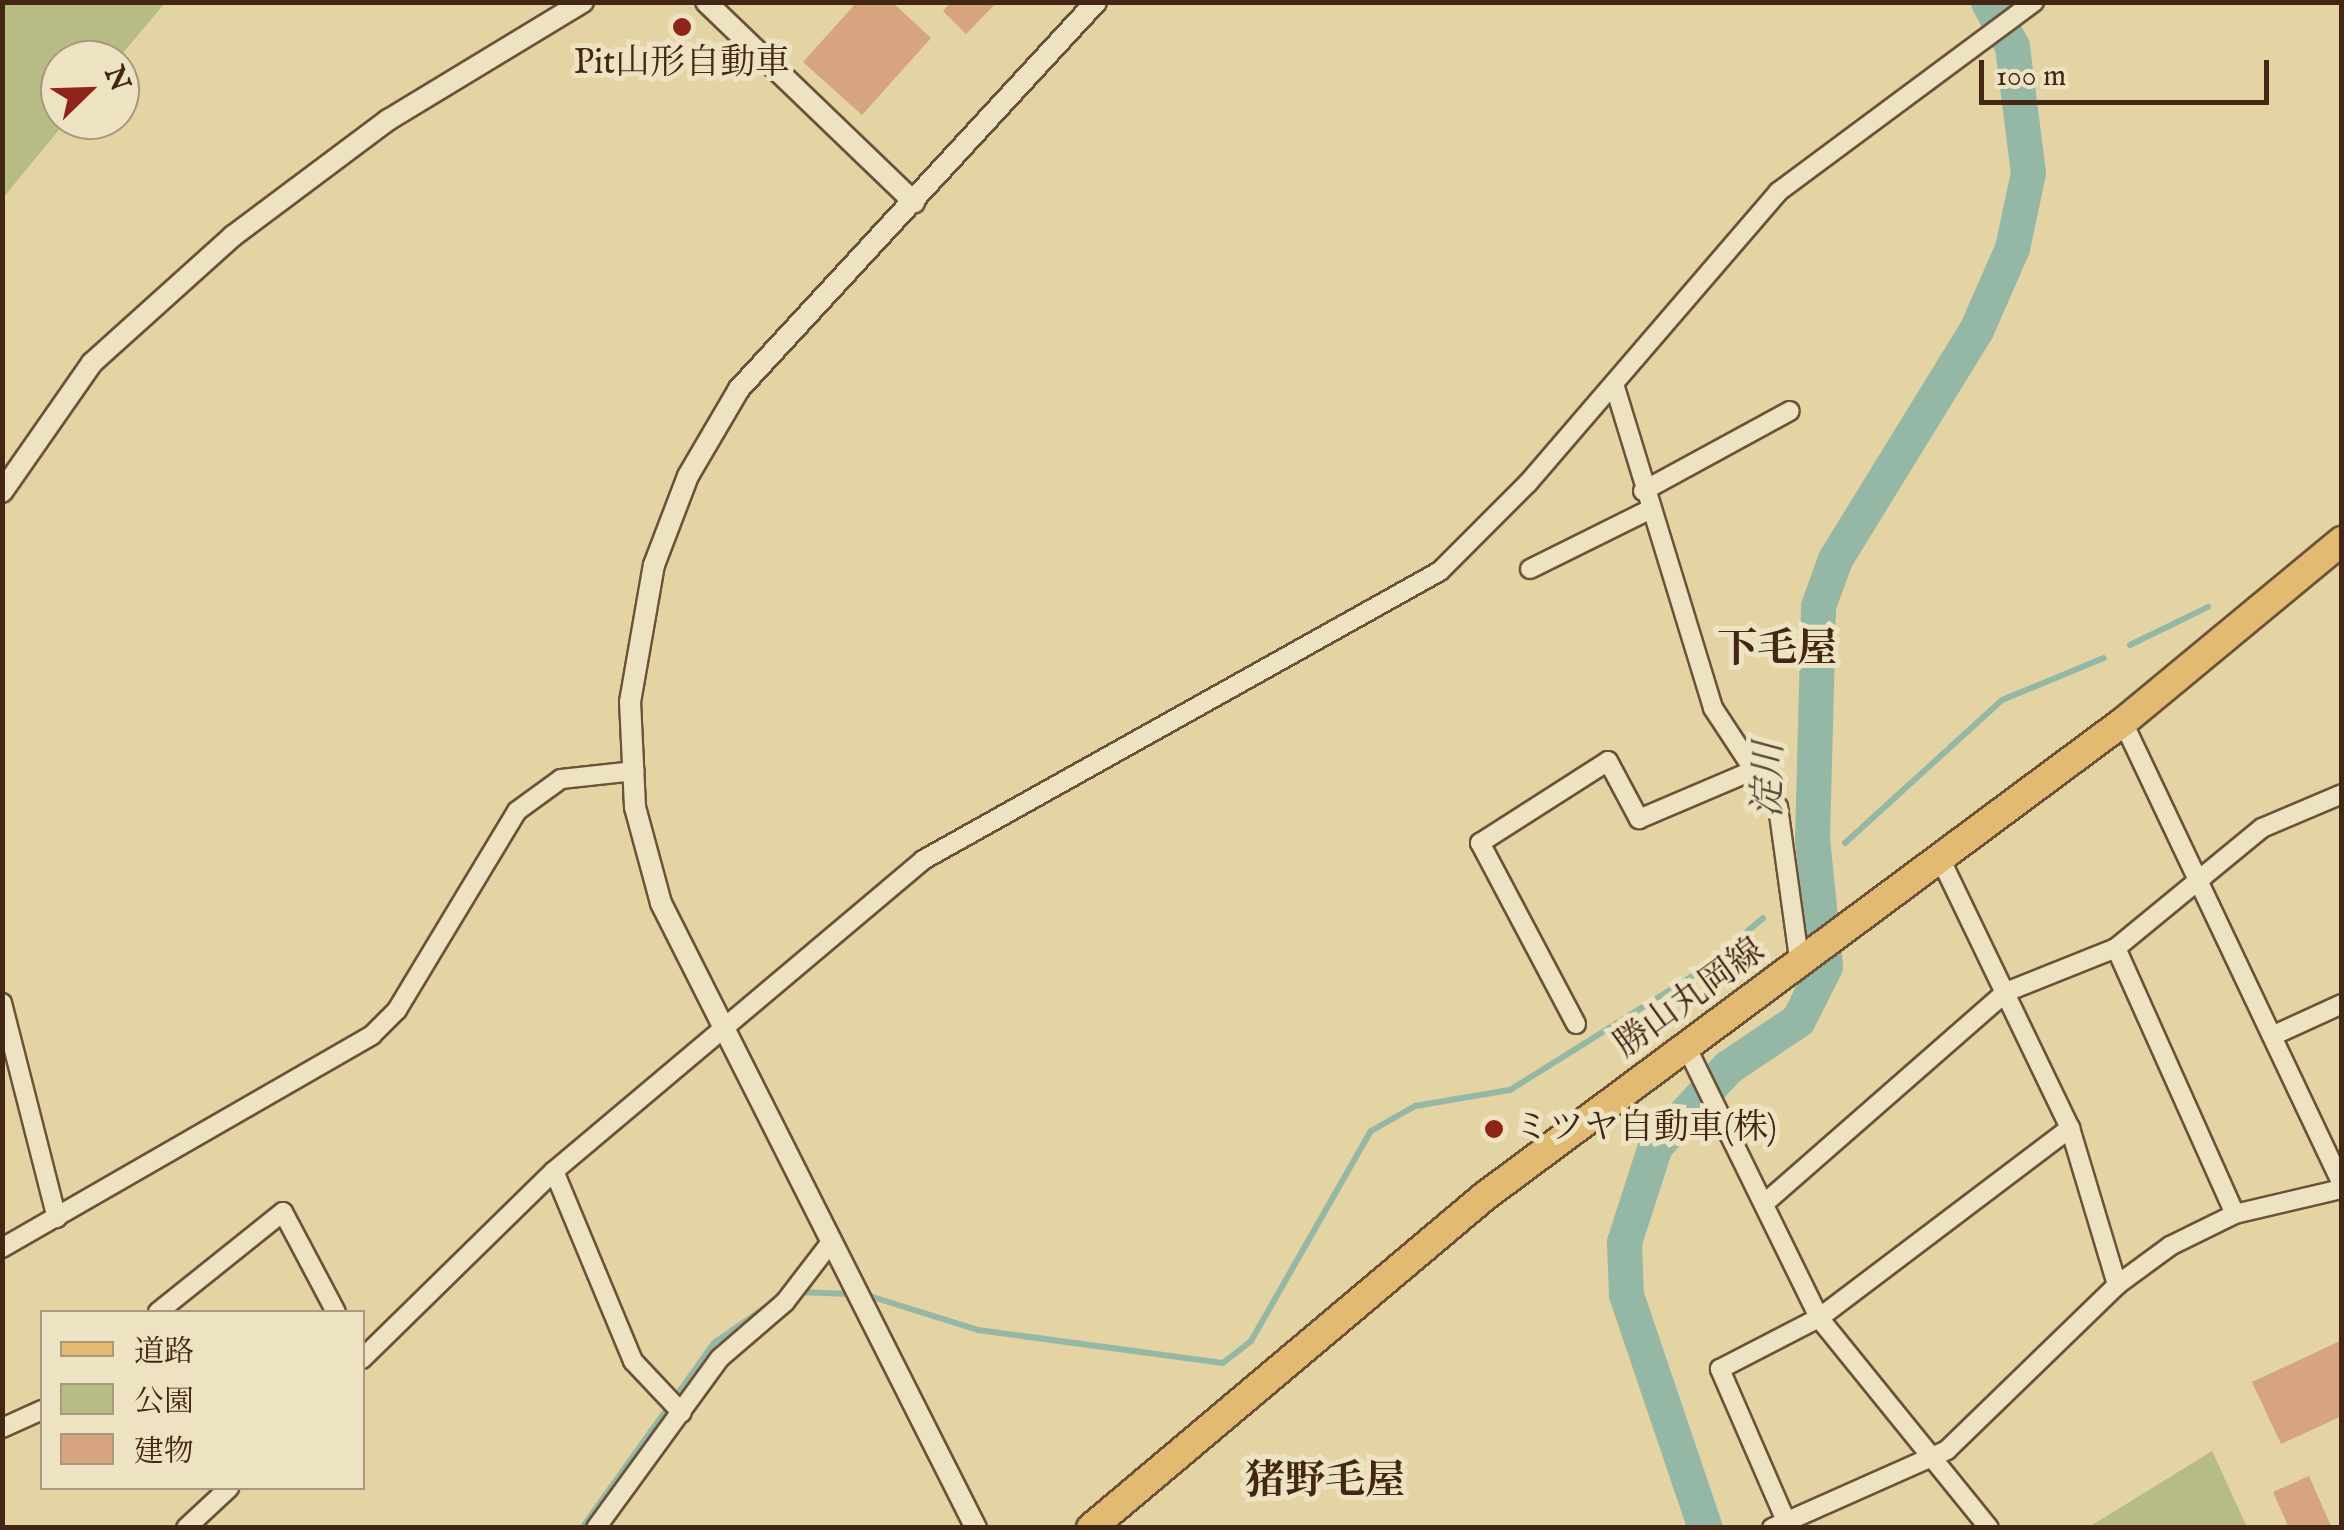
<!DOCTYPE html>
<html>
<head>
<meta charset="utf-8">
<style>
  body { margin:0 }
  #map { position:relative; width:2344px; height:1530px; overflow:hidden; background:#e4d4a3; font-family:"IM FELL English","Noto Serif JP",serif }
  div>[style] { position:absolute }
  .green>* { inset:0; background:#b6bc84 }
  .stream>* { height:6px; margin:-3px; padding:0 3px; transform-origin:3px; border-radius:3px; background:#95b8a6 }
  .river>* { height:35px; margin:-17.5px; padding:0 17.5px; transform-origin:17.5px; border-radius:17.5px; background:#95b8a6 }
  .building>* { inset:0; background:#d6a47e }
  .roads { filter:drop-shadow(2px 0 #6b5238) drop-shadow(-2px 0 #6b5238) drop-shadow(0 2px #6b5238) drop-shadow(0 -2px #6b5238) }
  .minor>* { height:18px; margin:-9px; padding:0 9px; transform-origin:9px; border-radius:9px; background:#ede3c3 }
  .tertiary>* { height:20px; margin:-10px; padding:0 10px; transform-origin:10px; border-radius:10px; background:#ede3c3 }
  .primary>* { height:28px; margin:-14px; padding:0 14px; transform-origin:14px; border-radius:14px; background:#e2ba72 }
  .dots>* { width:28px; height:28px; translate:-50% -50%; box-sizing:border-box; border:5px solid #ede3c3; border-radius:50% }
  span { translate:-50% -50%; white-space:nowrap; text-align:center; line-height:1.15; -webkit-text-stroke:10px #ede3c3; paint-order:stroke }
  .poi-label { font-size:35px; color:#432714 }
  .left { translate:0 -50%; text-align:left }
  .street-label { font-size:35px; color:#432714 }
  .water-label { font-size:38px; color:#584b38; font-style:italic }
  .quarter-label { font-size:40px; color:#432714; font-weight:700 }
  .frame { position:absolute; inset:0; border:5px solid #432714; pointer-events:none }
  .legend { position:absolute; left:40px; top:1310px; width:325px; height:180px; box-sizing:border-box; background:#ede3c3; border:2px solid #a9987d; margin:0; padding:12px 18px; list-style:none; font-size:30px; color:#432714 }
  .legend li { display:flex; align-items:center; gap:20px; height:50px }
  .legend b { width:50px; border:2px solid #a9987d }
  .north { position:absolute; left:40px; top:40px; width:100px; height:100px; box-sizing:border-box; background:#ede3c3; border:2px solid #a9987d; border-radius:50%; rotate:67deg; font-size:28px; font-weight:700; line-height:40px; text-align:center; color:#432714 }
  .north::after { content:''; display:block; margin:auto; width:35px; height:45px; background:#8f2418; clip-path:polygon(50% 0,100% 100%,50% 72%,0 100%) }
  .scale { position:absolute; left:1979px; top:60px; width:290px; height:45px; box-sizing:border-box; border:5px solid #432714; border-top:0; padding-left:12px; font-size:30px; line-height:35px; white-space:nowrap; color:#432714; -webkit-text-stroke:8px #ede3c3; paint-order:stroke }
</style>
</head>
<body>
<div id="map">
  <div class="green">
    <i style="clip-path:polygon(3px 2px,165px 3px,117px 60px,60px 60px,60px 120px,67px 120px,3px 198px)"></i>
    <i style="clip-path:polygon(2212px 1451px,2247px 1527px,2089px 1527px)"></i>
  </div>
  <div class="stream">
    <i style="left:2130px;top:645px;width:87px;rotate:-26deg"></i>
    <i style="left:1845px;top:843px;width:212px;rotate:-42.3deg"></i>
    <i style="left:2002px;top:700px;width:110px;rotate:-22.4deg"></i>
    <i style="left:798px;top:1292px;width:53px;rotate:2.2deg"></i>
    <i style="left:863px;top:1294px;width:121px;rotate:17.4deg"></i>
    <i style="left:978px;top:1330px;width:247px;rotate:7.7deg"></i>
    <i style="left:1223px;top:1363px;width:36px;rotate:-38deg"></i>
    <i style="left:1251px;top:1341px;width:242px;rotate:-60.3deg"></i>
    <i style="left:1371px;top:1131px;width:51px;rotate:-29.6deg"></i>
    <i style="left:1415px;top:1106px;width:96px;rotate:-9.6deg"></i>
    <i style="left:1510px;top:1090px;width:226px;rotate:-32deg"></i>
    <i style="left:1702px;top:970px;width:80px;rotate:-40.4deg"></i>
    <i style="left:582px;top:1528px;width:227px;rotate:-54.5deg"></i>
    <i style="left:714px;top:1343px;width:67px;rotate:-34.6deg"></i>
  </div>
  <div class="river">
    <i style="left:1705px;top:1528px;width:246px;rotate:-108.7deg"></i>
    <i style="left:1626px;top:1295px;width:53px;rotate:-92.2deg"></i>
    <i style="left:1624px;top:1242px;width:101px;rotate:-72.1deg"></i>
    <i style="left:1655px;top:1146px;width:108px;rotate:-47.3deg"></i>
    <i style="left:1728px;top:1067px;width:84px;rotate:-33.9deg"></i>
    <i style="left:1798px;top:1020px;width:60px;rotate:-63.4deg"></i>
    <i style="left:1825px;top:966px;width:128px;rotate:-95.8deg"></i>
    <i style="left:1812px;top:839px;width:233px;rotate:-88.5deg"></i>
    <i style="left:1818px;top:606px;width:50px;rotate:-70.1deg"></i>
    <i style="left:1835px;top:559px;width:269px;rotate:-58.4deg"></i>
    <i style="left:1976px;top:330px;width:90px;rotate:-66.3deg"></i>
    <i style="left:2012px;top:248px;width:77px;rotate:-78deg"></i>
    <i style="left:2028px;top:173px;width:128px;rotate:-97.2deg"></i>
    <i style="left:2012px;top:46px;width:50px;rotate:-118.6deg"></i>
  </div>
  <div class="building">
    <i style="clip-path:polygon(857px 2px,892px 2px,931px 38px,862px 115px,803px 62px)"></i>
    <i style="clip-path:polygon(951px 2px,997px 2px,966px 34px,943px 11px)"></i>
    <i style="clip-path:polygon(2342px 1340px,2342px 1416px,2281px 1444px,2252px 1382px)"></i>
    <i style="clip-path:polygon(2309px 1476px,2332px 1528px,2289px 1528px,2273px 1492px)"></i>
  </div>
  <div class="roads">
    <div class="minor">
      <i style="left:1614px;top:384px;width:339px;rotate:73deg"></i>
      <i style="left:1713px;top:708px;width:118px;rotate:56.7deg"></i>
      <i style="left:1778px;top:807px;width:161px;rotate:82.1deg"></i>
      <i style="left:1643px;top:491px;width:167px;rotate:-28.6deg"></i>
      <i style="left:1530px;top:569px;width:133px;rotate:-26.4deg"></i>
      <i style="left:2123px;top:722px;width:511px;rotate:64.64deg"></i>
      <i style="left:1940px;top:858px;width:300px;rotate:64.3deg"></i>
      <i style="left:2070px;top:1128px;width:164px;rotate:73.3deg"></i>
      <i style="left:2116px;top:948px;width:291px;rotate:65.9deg"></i>
      <i style="left:2px;top:1003px;width:222px;rotate:75.7deg"></i>
      <i style="left:1576px;top:1024px;width:205px;rotate:-117.9deg"></i>
      <i style="left:1480px;top:843px;width:152px;rotate:-32.6deg"></i>
      <i style="left:1608px;top:761px;width:66px;rotate:61.9deg"></i>
      <i style="left:1639px;top:819px;width:125px;rotate:-23.1deg"></i>
      <i style="left:2272px;top:1036px;width:77px;rotate:-24.6deg"></i>
      <i style="left:1687px;top:1048px;width:301px;rotate:63.9deg"></i>
      <i style="left:1819px;top:1318px;width:270px;rotate:51deg"></i>
      <i style="left:554px;top:1171px;width:206px;rotate:67.4deg"></i>
      <i style="left:633px;top:1361px;width:71px;rotate:46.7deg"></i>
      <i style="left:1766px;top:1202px;width:319px;rotate:-41.2deg"></i>
      <i style="left:2006px;top:992px;width:118px;rotate:-21.8deg"></i>
      <i style="left:2116px;top:948px;width:189px;rotate:-39.4deg"></i>
      <i style="left:2262px;top:828px;width:87px;rotate:-23deg"></i>
      <i style="left:2px;top:1248px;width:427px;rotate:-29.9deg"></i>
      <i style="left:372px;top:1035px;width:35px;rotate:-45deg"></i>
      <i style="left:397px;top:1010px;width:232px;rotate:-58.9deg"></i>
      <i style="left:517px;top:811px;width:54px;rotate:-36deg"></i>
      <i style="left:561px;top:779px;width:74px;rotate:-6.2deg"></i>
      <i style="left:158px;top:1312px;width:160px;rotate:-38.7deg"></i>
      <i style="left:283px;top:1212px;width:113px;rotate:62.1deg"></i>
      <i style="left:362px;top:1359px;width:269px;rotate:-44.4deg"></i>
      <i style="left:554px;top:1171px;width:483px;rotate:-40.1deg"></i>
      <i style="left:923px;top:860px;width:592px;rotate:-29.2deg"></i>
      <i style="left:1440px;top:571px;width:124px;rotate:-45deg"></i>
      <i style="left:1528px;top:483px;width:384px;rotate:-49.3deg"></i>
      <i style="left:1778px;top:192px;width:319px;rotate:-36.6deg"></i>
      <i style="left:2px;top:1428px;width:44px;rotate:-24.2deg"></i>
      <i style="left:1786px;top:1521px;width:166px;rotate:-113.5deg"></i>
      <i style="left:1720px;top:1369px;width:111px;rotate:-27.3deg"></i>
      <i style="left:1819px;top:1318px;width:315px;rotate:-37.1deg"></i>
      <i style="left:186px;top:1528px;width:59px;rotate:-42.9deg"></i>
      <i style="left:596px;top:1528px;width:210px;rotate:-53.9deg"></i>
      <i style="left:720px;top:1358px;width:86px;rotate:-40.7deg"></i>
      <i style="left:785px;top:1302px;width:71px;rotate:-52.5deg"></i>
      <i style="left:1772px;top:1528px;width:192px;rotate:-24deg"></i>
      <i style="left:1947px;top:1450px;width:237px;rotate:-44.1deg"></i>
      <i style="left:2117px;top:1285px;width:66px;rotate:-36.3deg"></i>
      <i style="left:2170px;top:1246px;width:72px;rotate:-26.2deg"></i>
      <i style="left:2235px;top:1214px;width:110px;rotate:-13.2deg"></i>
    </div>
    <div class="tertiary">
      <i style="left:706px;top:2px;width:289px;rotate:43.9deg"></i>
      <i style="left:2px;top:492px;width:157px;rotate:-55.1deg"></i>
      <i style="left:92px;top:363px;width:190px;rotate:-42deg"></i>
      <i style="left:233px;top:236px;width:194px;rotate:-36.8deg"></i>
      <i style="left:388px;top:120px;width:228px;rotate:-31.2deg"></i>
      <i style="left:976px;top:1528px;width:700px;rotate:-116.75deg"></i>
      <i style="left:661px;top:903px;width:99px;rotate:-105.2deg"></i>
      <i style="left:635px;top:807px;width:105px;rotate:-92.7deg"></i>
      <i style="left:630px;top:702px;width:139px;rotate:-80.1deg"></i>
      <i style="left:654px;top:565px;width:95px;rotate:-69.1deg"></i>
      <i style="left:688px;top:476px;width:101px;rotate:-59.6deg"></i>
      <i style="left:739px;top:389px;width:527px;rotate:-47.31deg"></i>
    </div>
    <div class="primary">
      <i style="left:1091px;top:1528px;width:515px;rotate:-40.12deg"></i>
      <i style="left:1485px;top:1196px;width:795px;rotate:-36.61deg"></i>
      <i style="left:2123px;top:722px;width:284px;rotate:-39.6deg"></i>
    </div>
  </div>
  <div class="dots">
    <i style="left:682px;top:27px;background:#8f2418"></i>
    <i style="left:1494px;top:1129px;background:#8f2418"></i>
  </div>
  <div class="poi-label">
    <span style="left:682px;top:64px">Pit山形自動車</span>
    <span class="left" style="left:1514px;top:1129px">ミツヤ自動車(株)</span>
  </div>
  <div class="street-label">
    <span style="left:1690px;top:999px;rotate:-36deg">勝山丸岡線</span>
  </div>
  <div class="water-label">
    <span style="left:1771px;top:780px;rotate:-89deg">淀川</span>
  </div>
  <div class="quarter-label">
    <span style="left:1777px;top:651px">下毛屋</span>
    <span style="left:1325px;top:1483px">猪野毛屋</span>
  </div>
  <div class="frame"></div>
  <ul class="legend">
  <li><b style="height:12px;background:#e2ba72"></b>道路</li>
  <li><b style="height:28px;background:#b6bc84"></b>公園</li>
  <li><b style="height:28px;background:#d6a47e"></b>建物</li>
  </ul>
  <div class="north">N</div>
  <div class="scale">100 m</div>
</div>
</body>
</html>
